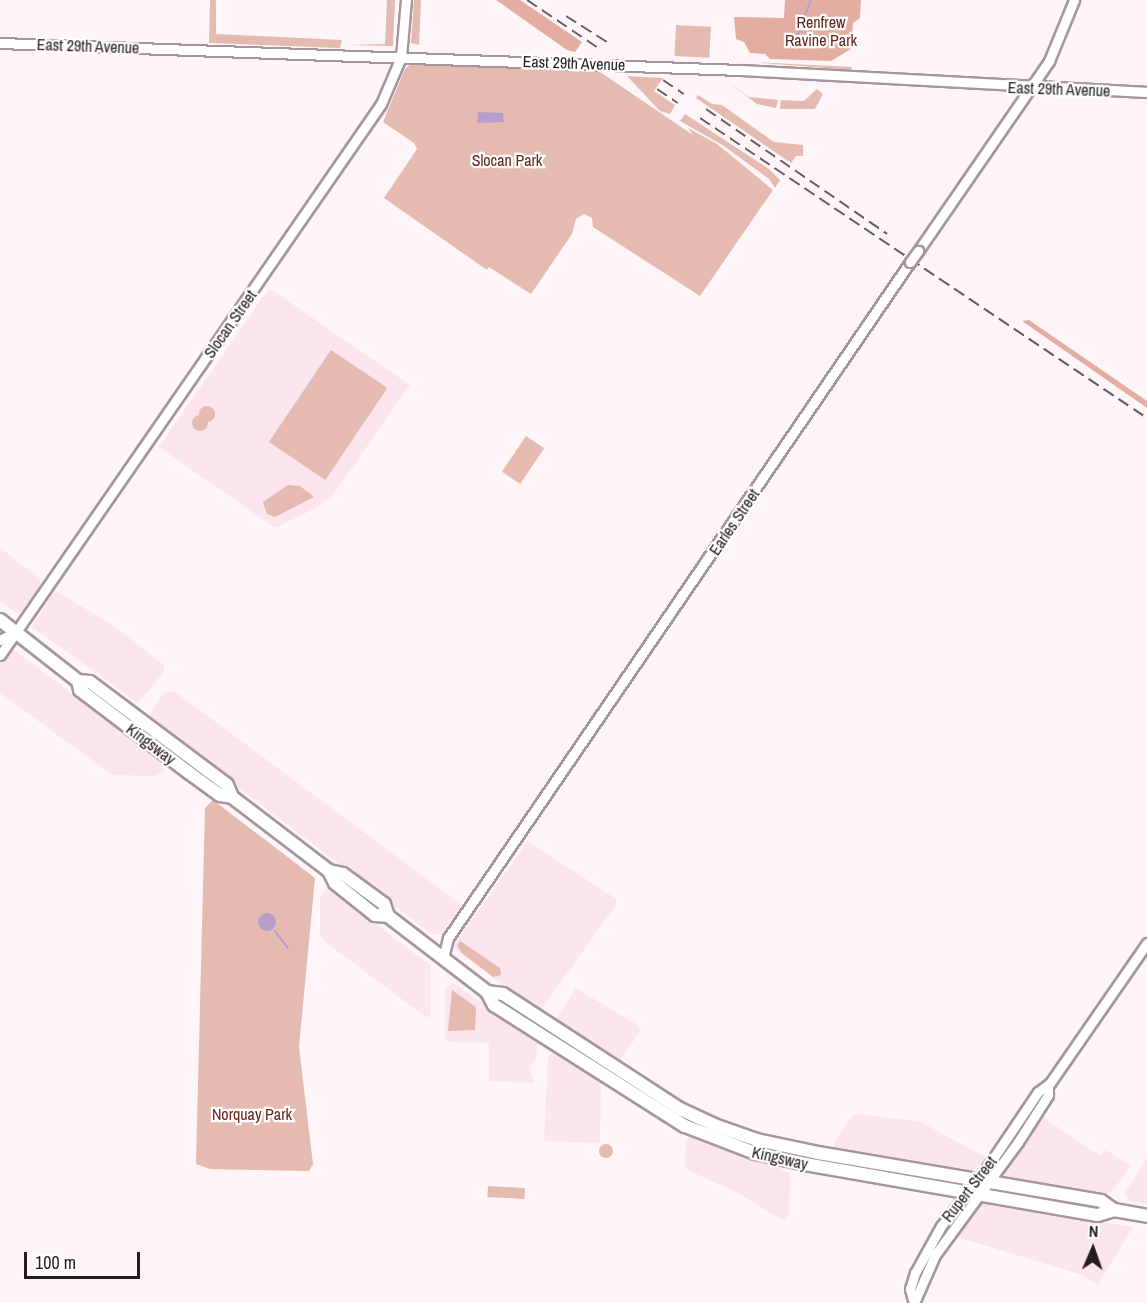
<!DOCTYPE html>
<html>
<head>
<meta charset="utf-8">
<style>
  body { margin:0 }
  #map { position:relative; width:1147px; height:1303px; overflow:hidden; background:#fdf5f8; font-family:"Archivo Narrow",sans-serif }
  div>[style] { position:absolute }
  .built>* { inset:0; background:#fce5ef }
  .green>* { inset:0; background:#e4bab1; transform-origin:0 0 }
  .round { border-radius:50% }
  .forest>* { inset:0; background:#e4ada2 }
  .water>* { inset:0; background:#b79fcb }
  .stream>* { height:2px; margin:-1px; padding:0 1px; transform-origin:1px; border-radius:1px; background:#b79fcb }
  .roads { filter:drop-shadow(2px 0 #a7959c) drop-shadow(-2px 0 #a7959c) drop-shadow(0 2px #a7959c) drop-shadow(0 -2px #a7959c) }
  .minor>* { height:9px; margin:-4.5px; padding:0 4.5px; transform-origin:4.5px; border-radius:4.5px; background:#fff }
  .major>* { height:12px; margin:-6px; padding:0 6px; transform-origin:6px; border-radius:6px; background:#fff }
  .rail>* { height:2px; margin-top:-1px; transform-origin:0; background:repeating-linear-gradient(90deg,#635c5f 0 12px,transparent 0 18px) }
  .bridges { filter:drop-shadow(2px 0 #a7959c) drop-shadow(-2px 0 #a7959c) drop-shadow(0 2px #a7959c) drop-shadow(0 -2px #a7959c) }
  .minor-bridge>* { height:9px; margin:-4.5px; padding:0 4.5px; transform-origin:4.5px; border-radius:4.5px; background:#fff }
  span { translate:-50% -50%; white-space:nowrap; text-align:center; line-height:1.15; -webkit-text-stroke:4.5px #fff; paint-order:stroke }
  .park-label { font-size:16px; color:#66251a }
  .street-label { font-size:16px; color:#241d20 }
  .north { position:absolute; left:1063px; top:1219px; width:60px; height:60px; -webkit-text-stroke:4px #fff; paint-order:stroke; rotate:2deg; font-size:16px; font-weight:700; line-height:24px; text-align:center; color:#241d20 }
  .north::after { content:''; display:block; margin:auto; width:21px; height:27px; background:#241d20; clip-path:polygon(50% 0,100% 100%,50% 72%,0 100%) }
  .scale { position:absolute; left:24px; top:1252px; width:116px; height:27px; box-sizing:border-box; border:3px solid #241d20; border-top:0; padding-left:8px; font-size:18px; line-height:21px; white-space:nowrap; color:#241d20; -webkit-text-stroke:4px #fff; paint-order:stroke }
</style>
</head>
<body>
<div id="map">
  <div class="built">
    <i style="clip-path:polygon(269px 288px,410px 385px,333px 495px,316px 508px,275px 528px,159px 447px)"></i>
    <i style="clip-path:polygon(0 548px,40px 579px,40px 587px,19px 614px,0 602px)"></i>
    <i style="clip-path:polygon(58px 592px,114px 626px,164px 665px,164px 672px,138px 703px,32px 627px,52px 594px)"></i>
    <i style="clip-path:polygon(14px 650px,163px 762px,164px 772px,155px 776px,112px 775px,0 693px,0 660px)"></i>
    <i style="clip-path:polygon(174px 691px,462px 905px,441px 934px,432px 934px,147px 719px,164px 693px)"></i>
    <i style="clip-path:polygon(528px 841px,616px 899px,616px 905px,540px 1011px,454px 949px,455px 943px)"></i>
    <i style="clip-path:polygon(328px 887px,431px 966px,431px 1013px,427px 1018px,324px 941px,320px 933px,320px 897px)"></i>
    <i style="clip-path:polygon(453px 983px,538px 1041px,535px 1062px,529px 1065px,534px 1083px,489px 1081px,489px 1043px,449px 1042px,445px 1037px,445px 988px)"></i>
    <i style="clip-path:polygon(576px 988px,639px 1026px,640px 1032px,619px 1061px,555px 1021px)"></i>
    <i style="clip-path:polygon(554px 1052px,601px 1080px,600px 1143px,544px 1141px,548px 1057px)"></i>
    <i style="clip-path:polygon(859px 1114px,921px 1122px,987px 1158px,972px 1172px,836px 1150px,834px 1142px,852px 1116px)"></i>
    <i style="clip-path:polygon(1040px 1115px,1100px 1156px,1106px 1150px,1131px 1166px,1110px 1194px,1005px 1177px,1004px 1169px)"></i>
    <i style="clip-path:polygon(691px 1136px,773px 1164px,790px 1174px,789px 1215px,784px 1221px,736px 1192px,689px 1171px,685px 1165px,686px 1140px)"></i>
    <i style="clip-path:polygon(1147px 1158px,1147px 1204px,1129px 1201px,1125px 1193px)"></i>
    <i style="clip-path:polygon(980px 1202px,1133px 1227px,1098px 1285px,1079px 1274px,957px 1237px)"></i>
  </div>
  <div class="green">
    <i style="clip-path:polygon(210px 0,216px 0,216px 34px,342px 40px,340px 48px,209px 43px)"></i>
    <i style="clip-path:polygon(387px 0,395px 0,393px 46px,348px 45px,385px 44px)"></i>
    <i style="clip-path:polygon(414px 0,421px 0,419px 45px,411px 43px)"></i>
    <i style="left:676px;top:25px;width:35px;height:31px;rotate:3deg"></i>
    <i style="clip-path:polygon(751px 62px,852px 67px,851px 70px)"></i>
    <i style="clip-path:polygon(411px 64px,600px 72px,693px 135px,688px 128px,717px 144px,773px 190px,700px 296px,593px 227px,592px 218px,584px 214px,576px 219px,572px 234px,531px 294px,489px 267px,487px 270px,384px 198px,417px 149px,414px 143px,383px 122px,405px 69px)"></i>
    <i style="clip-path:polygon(627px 76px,663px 78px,654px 91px,675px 105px,670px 114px,660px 111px)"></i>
    <i style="clip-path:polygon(728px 82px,749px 97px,778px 100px,776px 108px,757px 104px)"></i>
    <i style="clip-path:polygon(817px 89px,823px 94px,815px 109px,780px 109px,781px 100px,804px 101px)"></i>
    <i style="clip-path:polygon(698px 95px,712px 104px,722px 105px,774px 142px,803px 145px,803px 156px,796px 156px,791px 163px,696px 98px)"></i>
    <i style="clip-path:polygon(685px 114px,769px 169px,780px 180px,775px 188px,769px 179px,724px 146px,680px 121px)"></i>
    <i style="left:331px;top:350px;width:68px;height:111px;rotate:34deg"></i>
    <i class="round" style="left:199px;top:406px;width:16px;height:16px"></i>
    <i class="round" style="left:192px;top:415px;width:16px;height:16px"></i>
    <i style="left:526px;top:436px;width:22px;height:43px;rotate:34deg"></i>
    <i style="clip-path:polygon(288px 485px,300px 486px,314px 497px,275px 517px,267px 514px,263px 502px)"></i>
    <i style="clip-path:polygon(213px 800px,315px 878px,299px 1047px,313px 1164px,309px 1171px,210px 1169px,196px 1164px,205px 808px)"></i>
    <i style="clip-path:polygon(460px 941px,500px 968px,501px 975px,493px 977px,462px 953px,457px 946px)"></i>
    <i style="clip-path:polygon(452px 990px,476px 1007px,475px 1030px,448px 1031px)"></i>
    <i class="round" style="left:599px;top:1144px;width:14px;height:14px"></i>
    <i style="left:488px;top:1186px;width:37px;height:11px;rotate:3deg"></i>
  </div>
  <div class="forest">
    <i style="clip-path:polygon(496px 0,520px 0,582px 42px,575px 52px,567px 50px)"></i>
    <i style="clip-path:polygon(785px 0,861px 0,860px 18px,853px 23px,851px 49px,831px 61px,770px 59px,765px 54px,750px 53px,744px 42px,736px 39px,734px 17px,784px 18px)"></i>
    <i style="clip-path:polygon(1029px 320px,1147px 401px,1147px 408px,1022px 321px)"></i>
  </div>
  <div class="water">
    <i style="clip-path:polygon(478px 112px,503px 113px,504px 122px,477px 123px)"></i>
    <i class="round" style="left:258px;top:913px;width:18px;height:18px"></i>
  </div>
  <div class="stream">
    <i style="left:798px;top:35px;width:37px;rotate:-70deg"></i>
    <i style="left:275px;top:931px;width:21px;rotate:53deg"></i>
  </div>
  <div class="roads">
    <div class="minor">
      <i style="left:0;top:43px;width:741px;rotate:2.09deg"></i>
      <i style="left:741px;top:70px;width:407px;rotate:3.1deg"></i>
      <i style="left:918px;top:251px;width:231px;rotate:-55.4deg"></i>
      <i style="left:1049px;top:61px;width:66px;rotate:-67.7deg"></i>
      <i style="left:0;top:640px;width:17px;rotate:-28deg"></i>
      <i style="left:0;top:655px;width:670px;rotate:-55.34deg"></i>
      <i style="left:381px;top:104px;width:51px;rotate:-66.9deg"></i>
      <i style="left:401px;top:57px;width:57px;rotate:-85deg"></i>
      <i style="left:443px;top:958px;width:21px;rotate:-76deg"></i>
      <i style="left:448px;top:938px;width:819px;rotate:-55.65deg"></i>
      <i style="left:914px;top:1303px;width:15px;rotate:-106deg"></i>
      <i style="left:910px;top:1289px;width:17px;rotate:-73deg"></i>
      <i style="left:915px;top:1273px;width:54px;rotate:-61deg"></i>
      <i style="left:941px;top:1226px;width:69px;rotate:-51.5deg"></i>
      <i style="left:984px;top:1172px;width:97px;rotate:-56deg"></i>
      <i style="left:1038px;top:1092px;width:15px;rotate:-37deg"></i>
      <i style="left:1050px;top:1083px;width:170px;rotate:-55.3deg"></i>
      <i style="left:914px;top:1303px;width:52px;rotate:-66.4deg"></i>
      <i style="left:935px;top:1255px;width:140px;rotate:-53.7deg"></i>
      <i style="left:1018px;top:1142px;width:56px;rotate:-57.4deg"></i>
      <i style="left:1048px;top:1095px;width:9px;rotate:-90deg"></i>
    </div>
    <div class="major">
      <i style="left:0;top:620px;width:99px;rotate:38deg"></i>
      <i style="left:78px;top:681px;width:12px;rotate:5deg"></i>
      <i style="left:90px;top:682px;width:171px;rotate:36.9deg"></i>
      <i style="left:227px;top:785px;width:13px;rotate:67deg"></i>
      <i style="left:232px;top:797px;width:122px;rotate:37.3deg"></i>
      <i style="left:329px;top:871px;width:13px;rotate:63deg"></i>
      <i style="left:335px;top:883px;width:51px;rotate:38.7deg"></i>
      <i style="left:375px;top:915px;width:13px;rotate:4deg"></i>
      <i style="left:388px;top:916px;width:125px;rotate:37.5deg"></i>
      <i style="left:487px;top:992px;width:15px;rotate:62deg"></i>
      <i style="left:494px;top:1005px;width:226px;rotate:32.4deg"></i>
      <i style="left:685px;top:1126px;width:75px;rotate:21.1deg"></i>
      <i style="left:755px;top:1153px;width:51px;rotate:12.4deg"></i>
      <i style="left:805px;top:1164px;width:297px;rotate:9.9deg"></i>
      <i style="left:1098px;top:1215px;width:17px;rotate:-17deg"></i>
      <i style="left:1114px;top:1210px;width:34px;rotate:10deg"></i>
      <i style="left:78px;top:681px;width:9px;rotate:77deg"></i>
      <i style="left:80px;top:690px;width:136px;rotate:37.2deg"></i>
      <i style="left:188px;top:772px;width:39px;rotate:36deg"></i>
      <i style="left:220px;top:795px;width:12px;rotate:9deg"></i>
      <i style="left:329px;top:871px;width:14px;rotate:12deg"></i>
      <i style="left:343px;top:874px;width:51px;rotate:36.2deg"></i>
      <i style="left:384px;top:904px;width:13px;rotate:72deg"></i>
      <i style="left:487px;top:992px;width:16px;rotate:7deg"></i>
      <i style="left:503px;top:994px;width:211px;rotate:33deg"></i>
      <i style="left:680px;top:1109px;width:38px;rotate:25deg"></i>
      <i style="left:714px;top:1125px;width:46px;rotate:19.2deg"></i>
      <i style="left:757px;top:1140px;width:62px;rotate:12deg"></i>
      <i style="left:818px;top:1153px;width:287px;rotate:9.6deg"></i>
      <i style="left:1101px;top:1201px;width:16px;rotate:35deg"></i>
    </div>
  </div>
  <div class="rail">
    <i style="left:527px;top:0;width:89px;rotate:34deg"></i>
    <i style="left:566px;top:16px;width:49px;rotate:32.4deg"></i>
    <i style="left:663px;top:80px;width:25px;rotate:34deg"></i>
    <i style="left:657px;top:89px;width:25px;rotate:34deg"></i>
    <i style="left:706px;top:109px;width:220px;rotate:34.6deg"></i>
    <i style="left:700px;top:118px;width:538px;rotate:33.87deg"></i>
  </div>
  <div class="bridges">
    <div class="minor-bridge">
      <i style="left:910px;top:262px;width:14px;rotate:-54deg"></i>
    </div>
  </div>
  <div class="park-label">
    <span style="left:821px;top:31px">Renfrew<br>Ravine Park</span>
    <span style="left:507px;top:160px">Slocan Park</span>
    <span style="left:252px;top:1114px">Norquay Park</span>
  </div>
  <div class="street-label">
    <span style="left:88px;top:46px;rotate:2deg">East 29th Avenue</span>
    <span style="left:574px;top:63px;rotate:2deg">East 29th Avenue</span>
    <span style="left:1059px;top:89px;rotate:2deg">East 29th Avenue</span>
    <span style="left:230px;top:324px;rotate:-55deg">Slocan Street</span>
    <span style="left:734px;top:522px;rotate:-56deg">Earles Street</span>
    <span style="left:151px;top:744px;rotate:37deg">Kingsway</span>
    <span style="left:780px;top:1158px;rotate:13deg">Kingsway</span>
    <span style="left:969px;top:1189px;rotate:-52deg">Rupert Street</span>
  </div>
  <div class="north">N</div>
  <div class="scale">100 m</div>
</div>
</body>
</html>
